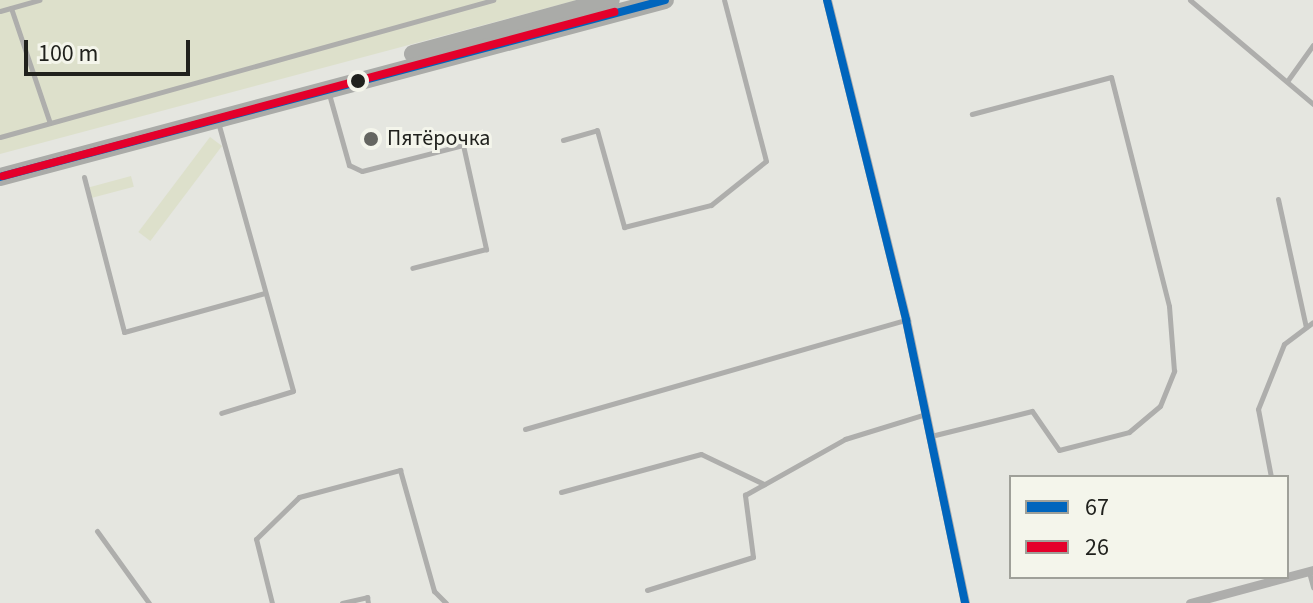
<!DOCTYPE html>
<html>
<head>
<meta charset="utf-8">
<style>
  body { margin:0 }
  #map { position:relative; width:1313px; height:603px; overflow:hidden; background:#e5e6e0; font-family:"Source Sans 3",sans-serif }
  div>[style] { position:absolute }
  .green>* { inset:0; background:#dde0cb; transform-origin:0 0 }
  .lane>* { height:5px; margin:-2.5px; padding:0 2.5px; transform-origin:2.5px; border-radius:2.5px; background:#aeaeac }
  .street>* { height:9px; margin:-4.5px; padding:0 4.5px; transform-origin:4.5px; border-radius:4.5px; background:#aeaeac }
  .highway>* { height:18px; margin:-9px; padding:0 9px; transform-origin:9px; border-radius:9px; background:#aaaba8 }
  .bus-1>* { height:8px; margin:-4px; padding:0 4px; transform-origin:4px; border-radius:4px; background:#0065bd }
  .bus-2>* { height:8px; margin:-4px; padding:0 4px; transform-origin:4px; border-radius:4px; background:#e4002b }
  .dots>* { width:22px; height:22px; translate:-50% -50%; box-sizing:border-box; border:4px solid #f4f5eb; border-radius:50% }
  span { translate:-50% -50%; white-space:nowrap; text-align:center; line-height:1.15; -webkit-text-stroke:6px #f4f5eb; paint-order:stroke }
  .poi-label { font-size:22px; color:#20211d }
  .left { translate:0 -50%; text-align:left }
  .legend { position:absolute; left:1009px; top:475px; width:280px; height:104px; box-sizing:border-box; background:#f4f5eb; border:2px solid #9fa099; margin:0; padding:10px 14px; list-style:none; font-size:24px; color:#20211d }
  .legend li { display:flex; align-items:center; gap:16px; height:40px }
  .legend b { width:40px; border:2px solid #9fa099 }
  .scale { position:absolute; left:24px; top:40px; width:166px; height:36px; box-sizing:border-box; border:4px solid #20211d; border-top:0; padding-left:10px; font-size:24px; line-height:28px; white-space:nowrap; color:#20211d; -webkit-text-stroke:6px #f4f5eb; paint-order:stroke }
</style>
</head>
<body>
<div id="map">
  <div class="green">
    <i style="clip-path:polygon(0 0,577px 0,0 154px)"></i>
    <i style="left:210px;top:137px;width:15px;height:119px;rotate:37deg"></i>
    <i style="left:131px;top:176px;width:11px;height:44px;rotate:75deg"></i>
  </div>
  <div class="lane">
    <i style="left:1190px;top:0;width:161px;rotate:40.2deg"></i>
    <i style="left:11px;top:8px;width:121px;rotate:71.3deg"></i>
    <i style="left:0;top:11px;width:41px;rotate:-15.8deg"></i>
    <i style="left:1288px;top:80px;width:43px;rotate:-54.5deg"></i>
    <i style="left:329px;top:94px;width:74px;rotate:74.3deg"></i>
    <i style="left:349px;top:165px;width:14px;rotate:25deg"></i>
    <i style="left:362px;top:171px;width:104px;rotate:-14.4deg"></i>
    <i style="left:463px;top:145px;width:107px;rotate:77.5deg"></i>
    <i style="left:486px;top:249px;width:76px;rotate:165.6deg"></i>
    <i style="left:218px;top:122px;width:279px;rotate:74.4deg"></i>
    <i style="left:293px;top:391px;width:75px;rotate:163deg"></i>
    <i style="left:0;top:137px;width:512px;rotate:-15.53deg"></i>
    <i style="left:563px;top:140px;width:35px;rotate:-16deg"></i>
    <i style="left:597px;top:130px;width:101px;rotate:74.4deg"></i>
    <i style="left:624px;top:227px;width:90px;rotate:-14.2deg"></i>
    <i style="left:711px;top:205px;width:70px;rotate:-38.7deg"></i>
    <i style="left:766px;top:161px;width:166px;rotate:-104.6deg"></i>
    <i style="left:84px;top:177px;width:160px;rotate:75.5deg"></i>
    <i style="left:124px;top:332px;width:146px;rotate:-15.5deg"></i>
    <i style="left:1278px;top:199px;width:131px;rotate:77.7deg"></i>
    <i style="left:525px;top:429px;width:395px;rotate:-16deg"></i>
    <i style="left:931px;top:436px;width:104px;rotate:-13.9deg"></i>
    <i style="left:1032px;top:411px;width:47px;rotate:55.3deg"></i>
    <i style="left:1059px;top:450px;width:72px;rotate:-14.4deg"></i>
    <i style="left:1129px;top:432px;width:40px;rotate:-40deg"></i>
    <i style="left:1160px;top:406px;width:38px;rotate:-68deg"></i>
    <i style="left:1174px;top:371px;width:65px;rotate:-94.4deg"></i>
    <i style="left:1169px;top:306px;width:236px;rotate:-104.2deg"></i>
    <i style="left:1111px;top:77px;width:144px;rotate:165.1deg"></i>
    <i style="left:1271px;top:477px;width:69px;rotate:-100.8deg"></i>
    <i style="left:1258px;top:409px;width:70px;rotate:-68.2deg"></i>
    <i style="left:1284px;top:344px;width:36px;rotate:-37deg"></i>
    <i style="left:561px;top:492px;width:145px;rotate:-15.2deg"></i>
    <i style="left:701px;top:454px;width:70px;rotate:25.5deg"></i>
    <i style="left:97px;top:531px;width:89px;rotate:54.2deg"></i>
    <i style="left:1309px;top:572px;width:16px;rotate:75deg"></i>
    <i style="left:647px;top:590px;width:111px;rotate:-17.3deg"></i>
    <i style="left:753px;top:557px;width:63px;rotate:-97.4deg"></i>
    <i style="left:745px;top:495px;width:115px;rotate:-29.2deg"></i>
    <i style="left:845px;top:439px;width:85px;rotate:-17.2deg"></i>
    <i style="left:272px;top:603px;width:66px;rotate:-104deg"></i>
    <i style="left:256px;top:539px;width:60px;rotate:-44.3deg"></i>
    <i style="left:299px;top:497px;width:105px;rotate:-15deg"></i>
    <i style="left:400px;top:470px;width:126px;rotate:74.3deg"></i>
    <i style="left:434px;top:591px;width:17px;rotate:45deg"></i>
    <i style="left:342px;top:603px;width:26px;rotate:-13deg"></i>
    <i style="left:367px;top:597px;width:6px;rotate:81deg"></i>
  </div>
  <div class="street">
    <i style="left:827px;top:0;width:330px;rotate:76.1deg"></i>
    <i style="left:906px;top:320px;width:289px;rotate:78.2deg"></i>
    <i style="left:1190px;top:603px;width:127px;rotate:-15deg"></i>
  </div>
  <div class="highway">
    <i style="left:413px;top:54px;width:205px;rotate:-15.3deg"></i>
    <i style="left:0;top:177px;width:688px;rotate:-14.9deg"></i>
  </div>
  <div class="bus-1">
    <i style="left:827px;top:0;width:330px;rotate:76.1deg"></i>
    <i style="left:906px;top:320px;width:289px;rotate:78.2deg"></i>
    <i style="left:0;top:177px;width:688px;rotate:-14.9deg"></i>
  </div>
  <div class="bus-2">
    <i style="left:3px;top:176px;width:633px;rotate:-15.02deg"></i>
  </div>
  <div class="dots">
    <i style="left:358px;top:81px;background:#20211d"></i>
    <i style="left:371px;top:139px;background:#656661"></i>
  </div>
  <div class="poi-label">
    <span class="left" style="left:387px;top:139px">Пятёрочка</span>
  </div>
  <ul class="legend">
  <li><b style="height:10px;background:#0065bd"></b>67</li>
  <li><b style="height:10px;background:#e4002b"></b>26</li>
  </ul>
  <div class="scale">100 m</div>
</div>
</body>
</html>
